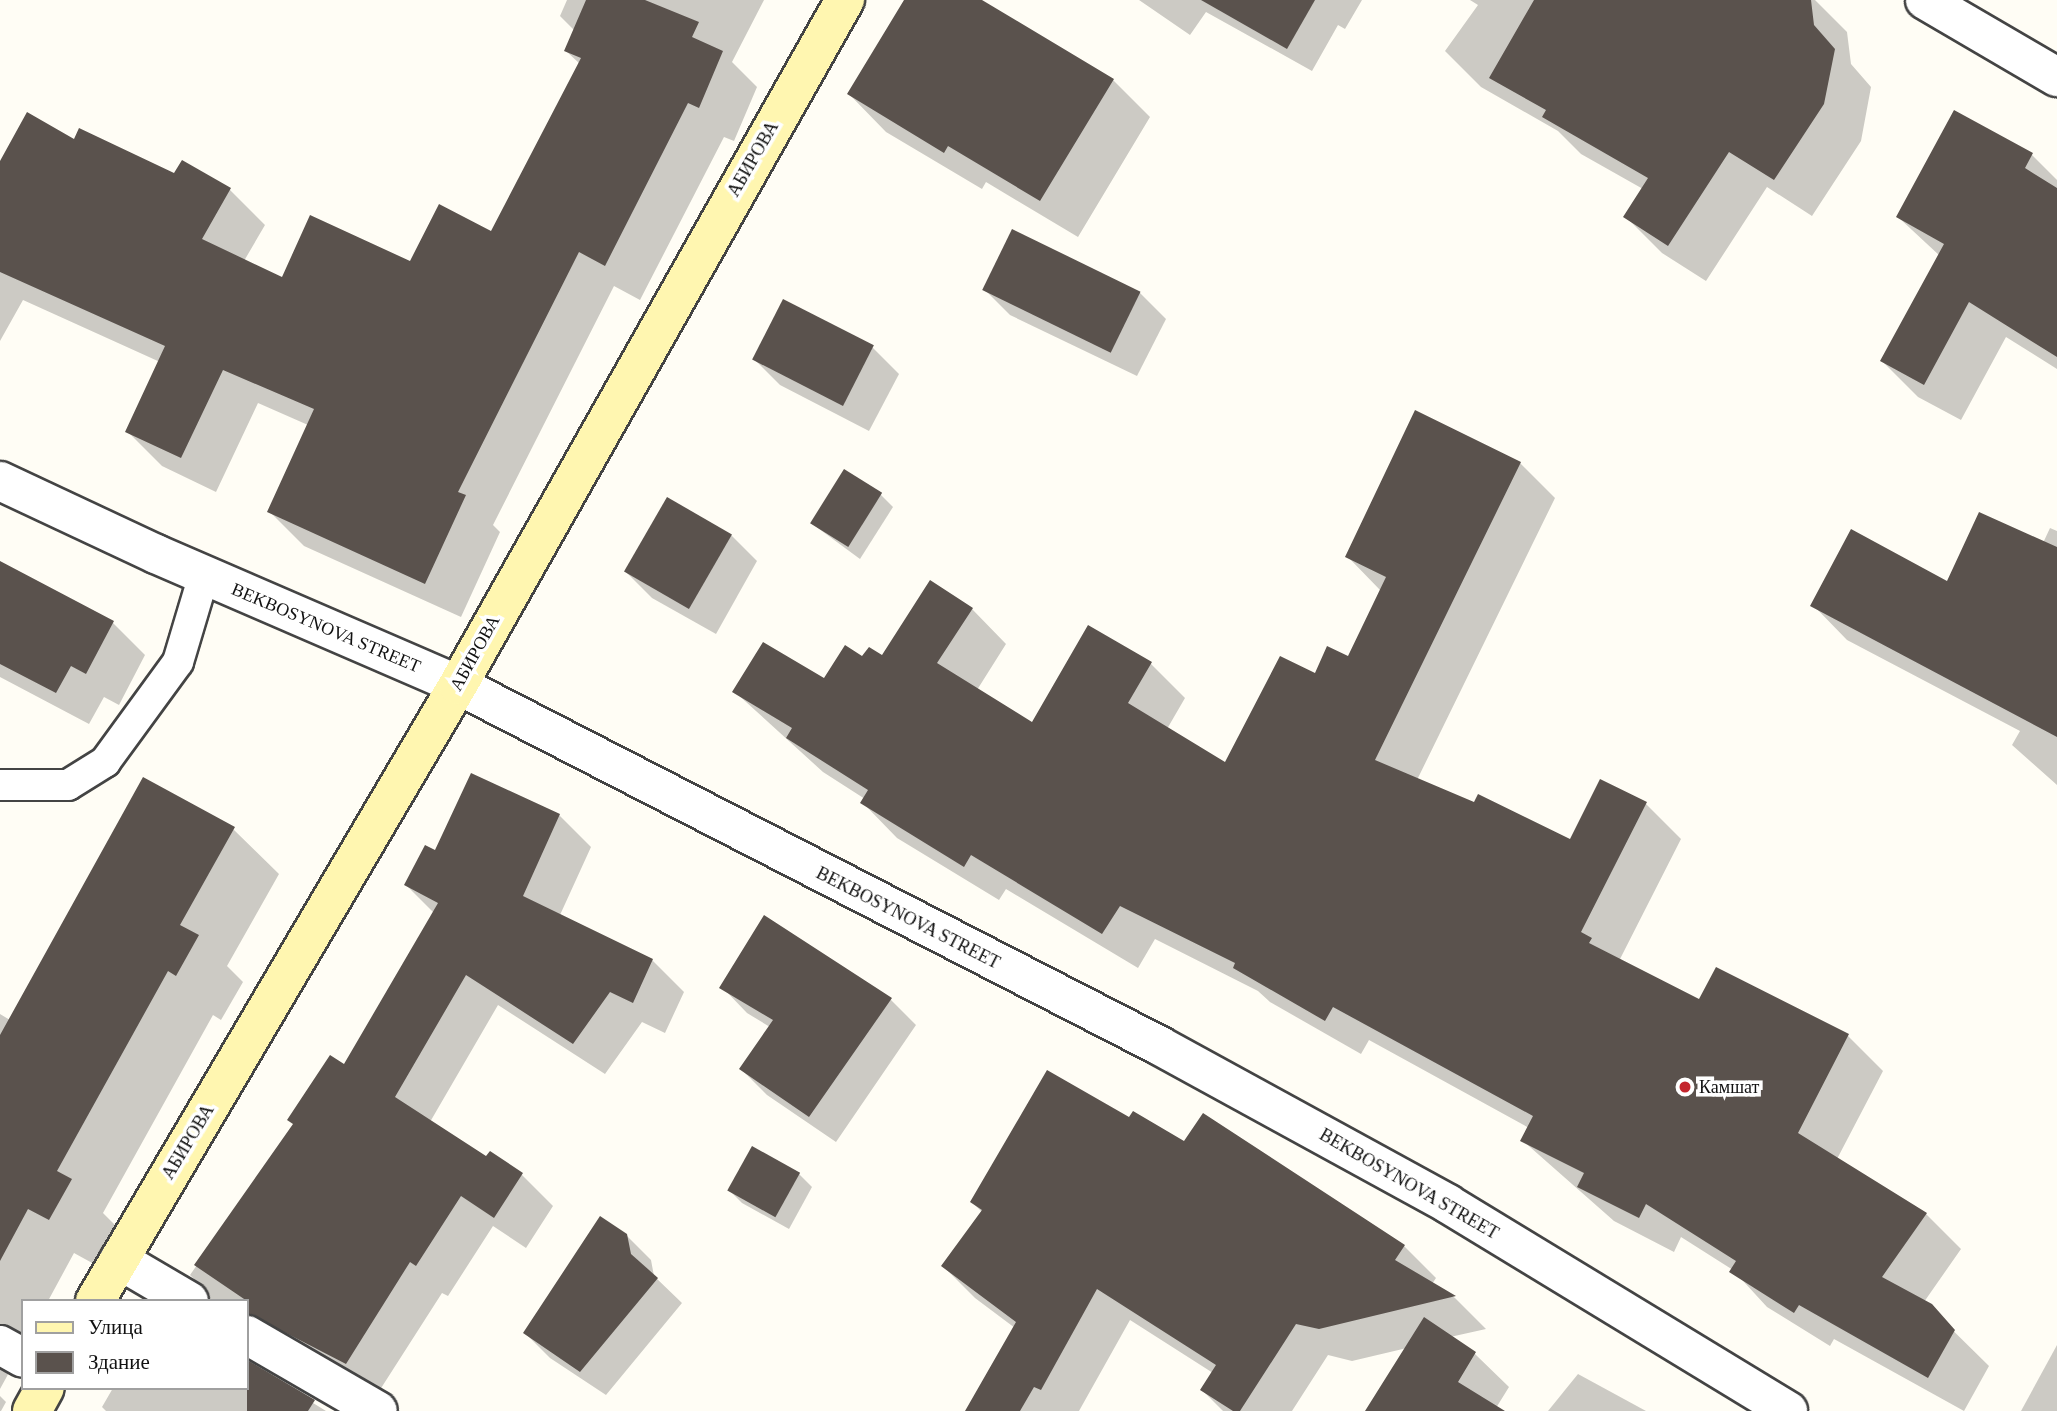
<!DOCTYPE html>
<html>
<head>
<meta charset="utf-8">
<style>
  body { margin:0 }
  #map { position:relative; width:2057px; height:1411px; overflow:hidden; background:#fffdf5; font-family:Georgia,serif }
  div>[style] { position:absolute }
  .shadow>* { inset:0; background:#0003 }
  .building>* { inset:0; background:#5a524d; transform-origin:0 0 }
  .roads { filter:drop-shadow(2px 0 #444) drop-shadow(-2px 0 #444) drop-shadow(0 2px #444) drop-shadow(0 -2px #444) }
  .lane>* { height:30px; margin:-15px; padding:0 15px; transform-origin:15px; border-radius:15px; background:#fff }
  .street>* { height:38px; margin:-19px; padding:0 19px; transform-origin:19px; border-radius:19px; background:#fff }
  .secondary>* { height:38px; margin:-19px; padding:0 19px; transform-origin:19px; border-radius:19px; background:#fff6b0 }
  .dots>* { width:19px; height:19px; translate:-50% -50%; box-sizing:border-box; border:4px solid #fff; border-radius:50% }
  span { translate:-50% -50%; white-space:nowrap; text-align:center; line-height:1.15; -webkit-text-stroke:7px #fff; paint-order:stroke }
  .street-label { font-size:18px; color:#111 }
  .poi-label { font-size:18px; color:#111 }
  .left { translate:0 -50%; text-align:left }
  .legend { position:absolute; left:21px; top:1299px; width:228px; height:91px; box-sizing:border-box; background:#fff; border:2px solid #a0a0a0; margin:0; padding:9px 12px; list-style:none; font-size:21px; color:#111 }
  .legend li { display:flex; align-items:center; gap:14px; height:35px }
  .legend b { width:35px; border:2px solid #a0a0a0 }
</style>
</head>
<body>
<div id="map">
  <div class="shadow">
    <i style="clip-path:polygon(567px 0,764px 0,732px 62px,757px 87px,734px 141px,724px 137px,640px 300px,614px 286px,493px 525px,500px 532px,461px 617px,304px 546px,269px 511px,308px 425px,258px 403px,216px 492px,162px 466px,127px 431px,160px 362px,23px 300px,0 341px,0 165px,75px 141px,175px 176px,182px 162px,230px 190px,265px 225px,244px 261px,283px 279px,410px 263px,492px 233px,580px 64px,566px 51px,575px 31px,560px 16px)"></i>
    <i style="clip-path:polygon(906px 0,979px 0,1113px 80px,1150px 117px,1078px 237px,986px 182px,982px 189px,886px 132px,849px 94px)"></i>
    <i style="clip-path:polygon(1139px 0,1362px 0,1345px 29px,1338px 25px,1312px 71px,1206px 12px,1190px 35px)"></i>
    <i style="clip-path:polygon(1470px 0,1815px 0,1847px 32px,1851px 64px,1871px 87px,1861px 141px,1812px 216px,1767px 187px,1706px 281px,1662px 253px,1626px 217px,1643px 189px,1581px 154px,1558px 131px,1481px 87px,1445px 51px,1478px 5px)"></i>
    <i style="clip-path:polygon(1955px 113px,2032px 155px,2057px 180px,2057px 369px,2006px 337px,1961px 420px,1918px 397px,1882px 361px,1940px 256px,1898px 217px)"></i>
    <i style="clip-path:polygon(984px 289px,1140px 293px,1166px 319px,1137px 376px,1010px 315px)"></i>
    <i style="clip-path:polygon(873px 348px,899px 374px,869px 431px,780px 385px,754px 359px)"></i>
    <i style="clip-path:polygon(1415px 412px,1520px 463px,1555px 498px,1417px 780px,1571px 842px,1601px 781px,1646px 804px,1681px 839px,1619px 961px,1700px 1002px,1848px 1036px,1883px 1071px,1837px 1159px,1926px 1214px,1961px 1249px,1924px 1302px,1989px 1366px,1964px 1411px,1834px 1339px,1830px 1346px,1767px 1307px,1733px 1270px,1681px 1237px,1674px 1252px,1614px 1221px,1522px 1140px,1529px 1128px,1369px 1040px,1361px 1054px,1270px 1002px,1258px 991px,1155px 939px,1138px 968px,1006px 889px,999px 900px,897px 838px,863px 803px,865px 799px,823px 772px,735px 692px,825px 680px,863px 659px,883px 658px,972px 609px,1006px 644px,977px 690px,1033px 724px,1150px 663px,1185px 698px,1167px 729px,1226px 764px,1316px 676px,1349px 658px,1381px 591px,1347px 556px)"></i>
    <i style="clip-path:polygon(880px 494px,893px 507px,860px 559px,811px 523px)"></i>
    <i style="clip-path:polygon(2050px 528px,2057px 531px,2057px 785px,2012px 745px,2020px 731px,1847px 640px,1813px 605px,1948px 583px,2043px 543px)"></i>
    <i style="clip-path:polygon(731px 535px,757px 561px,716px 634px,652px 598px,626px 572px)"></i>
    <i style="clip-path:polygon(0 584px,113px 623px,145px 655px,119px 705px,104px 697px,89px 724px,0 677px)"></i>
    <i style="clip-path:polygon(559px 815px,591px 847px,560px 915px,652px 960px,684px 992px,665px 1033px,642px 1022px,605px 1074px,498px 1005px,430px 1122px,486px 1159px,522px 1175px,553px 1206px,526px 1248px,493px 1226px,448px 1296px,442px 1293px,376px 1396px,267px 1347px,255px 1367px,326px 1411px,106px 1411px,102px 1407px,113px 1388px,247px 1388px,247px 1301px,210px 1301px,210px 1295px,190px 1275px,295px 1125px,345px 1066px,434px 913px,406px 885px,436px 853px)"></i>
    <i style="clip-path:polygon(233px 829px,279px 874px,227px 966px,243px 982px,221px 1020px,213px 1015px,103px 1213px,116px 1226px,94px 1264px,74px 1253px,48px 1301px,23px 1301px,23px 1347px,0 1389px,0 1014px,10px 1020px)"></i>
    <i style="clip-path:polygon(722px 987px,890px 999px,916px 1025px,836px 1142px,767px 1095px,741px 1069px,770px 1027px,747px 1013px)"></i>
    <i style="clip-path:polygon(1130px 1120px,1404px 1246px,1436px 1278px,1432px 1284px,1455px 1298px,1486px 1329px,1450px 1337px,1475px 1354px,1509px 1387px,1496px 1408px,1501px 1411px,1367px 1411px,1407px 1348px,1352px 1361px,1328px 1355px,1292px 1411px,1223px 1411px,1202px 1390px,1213px 1373px,1130px 1320px,1079px 1411px,967px 1411px,1015px 1328px,975px 1298px,943px 1266px,982px 1212px,972px 1202px)"></i>
    <i style="clip-path:polygon(799px 1174px,812px 1187px,789px 1229px,742px 1203px,729px 1190px)"></i>
    <i style="clip-path:polygon(626px 1235px,651px 1260px,654px 1276px,682px 1303px,606px 1395px,550px 1358px,525px 1333px)"></i>
    <i style="clip-path:polygon(2057px 1345px,2057px 1411px,2021px 1411px)"></i>
    <i style="clip-path:polygon(1578px 1374px,1646px 1411px,1548px 1411px)"></i>
    <i style="clip-path:polygon(0 1396px,6px 1402px,1px 1411px,0 1411px)"></i>
  </div>
  <div class="building">
    <i style="clip-path:polygon(586px 0,645px 0,699px 22px,692px 37px,723px 51px,699px 108px,688px 103px,605px 266px,579px 252px,458px 492px,466px 495px,425px 584px,267px 512px,314px 409px,223px 370px,181px 458px,125px 432px,165px 346px,0 272px,0 161px,27px 112px,74px 139px,79px 128px,174px 173px,182px 160px,231px 188px,202px 239px,282px 277px,310px 215px,410px 261px,439px 204px,491px 231px,581px 58px,564px 51px)"></i>
    <i style="clip-path:polygon(904px 0,982px 0,1114px 79px,1040px 201px,948px 146px,944px 153px,847px 94px)"></i>
    <i style="clip-path:polygon(1201px 0,1315px 0,1287px 49px)"></i>
    <i style="clip-path:polygon(1534px 0,1811px 0,1814px 25px,1835px 49px,1824px 104px,1774px 180px,1729px 152px,1668px 246px,1623px 217px,1648px 178px,1542px 117px,1546px 110px,1489px 78px)"></i>
    <i style="clip-path:polygon(1954px 110px,2033px 153px,2025px 168px,2057px 188px,2057px 357px,1969px 302px,1924px 385px,1880px 361px,1944px 244px,1896px 217px)"></i>
    <i style="left:1012px;top:229px;width:143px;height:68px;rotate:26deg"></i>
    <i style="left:783px;top:299px;width:102px;height:68px;rotate:27deg"></i>
    <i style="clip-path:polygon(1415px 410px,1521px 462px,1375px 760px,1474px 802px,1478px 794px,1570px 839px,1600px 779px,1647px 802px,1581px 932px,1592px 938px,1589px 943px,1699px 999px,1716px 967px,1849px 1034px,1798px 1133px,1927px 1213px,1882px 1277px,1932px 1304px,1955px 1330px,1928px 1378px,1799px 1305px,1794px 1313px,1729px 1272px,1736px 1261px,1646px 1204px,1639px 1218px,1577px 1187px,1584px 1173px,1520px 1141px,1533px 1116px,1333px 1007px,1325px 1021px,1233px 968px,1235px 963px,1120px 906px,1102px 934px,971px 855px,964px 867px,860px 803px,868px 790px,786px 738px,792px 728px,732px 692px,763px 642px,824px 678px,845px 645px,862px 656px,869px 647px,882px 655px,930px 580px,973px 608px,937px 663px,1032px 722px,1088px 625px,1152px 662px,1128px 703px,1225px 762px,1280px 656px,1315px 673px,1327px 646px,1348px 656px,1386px 577px,1345px 557px)"></i>
    <i style="left:844px;top:469px;width:45px;height:64px;rotate:32deg"></i>
    <i style="left:667px;top:497px;width:75px;height:86px;rotate:30deg"></i>
    <i style="clip-path:polygon(1979px 512px,2057px 547px,2057px 737px,1810px 606px,1851px 529px,1947px 581px)"></i>
    <i style="clip-path:polygon(0 561px,114px 621px,86px 674px,71px 666px,56px 693px,0 664px)"></i>
    <i style="clip-path:polygon(471px 773px,560px 814px,523px 896px,653px 959px,633px 1003px,610px 992px,573px 1044px,466px 975px,395px 1097px,486px 1156px,490px 1151px,523px 1173px,494px 1218px,461px 1196px,416px 1266px,410px 1262px,346px 1364px,247px 1313px,247px 1301px,194px 1265px,293px 1124px,287px 1120px,330px 1055px,344px 1064px,438px 903px,404px 885px,425px 845px,435px 850px)"></i>
    <i style="clip-path:polygon(143px 777px,235px 827px,180px 925px,199px 935px,176px 976px,168px 971px,57px 1171px,72px 1179px,49px 1220px,28px 1209px,0 1261px,0 1035px)"></i>
    <i style="clip-path:polygon(764px 915px,892px 998px,809px 1117px,739px 1069px,773px 1020px,719px 988px)"></i>
    <i style="clip-path:polygon(1047px 1070px,1129px 1117px,1133px 1111px,1184px 1141px,1203px 1113px,1405px 1245px,1395px 1260px,1456px 1296px,1319px 1329px,1296px 1324px,1240px 1411px,1233px 1411px,1200px 1390px,1216px 1365px,1097px 1289px,1041px 1390px,1034px 1387px,1020px 1411px,965px 1411px,1016px 1322px,941px 1266px,982px 1210px,970px 1202px)"></i>
    <i style="left:752px;top:1146px;width:55px;height:51px;rotate:29deg"></i>
    <i style="clip-path:polygon(600px 1216px,627px 1234px,631px 1254px,658px 1278px,580px 1372px,523px 1333px)"></i>
    <i style="clip-path:polygon(1424px 1317px,1476px 1352px,1458px 1382px,1505px 1411px,1365px 1411px)"></i>
    <i style="clip-path:polygon(247px 1360px,315px 1400px,308px 1411px,247px 1411px)"></i>
  </div>
  <div class="roads">
    <div class="lane">
      <i style="left:0;top:785px;width:68px"></i>
      <i style="left:68px;top:785px;width:44px;rotate:-31.9deg"></i>
      <i style="left:105px;top:762px;width:124px;rotate:-53.9deg"></i>
      <i style="left:178px;top:662px;width:91px;rotate:-73.4deg"></i>
    </div>
    <div class="street">
      <i style="left:1925px;top:0;width:153px;rotate:30.3deg"></i>
      <i style="left:0;top:481px;width:172px;rotate:25.1deg"></i>
      <i style="left:156px;top:554px;width:329px;rotate:23.4deg"></i>
      <i style="left:458px;top:685px;width:789px;rotate:27.21deg"></i>
      <i style="left:1160px;top:1046px;width:328px;rotate:28.7deg"></i>
      <i style="left:1448px;top:1204px;width:398px;rotate:31.3deg"></i>
      <i style="left:119px;top:1260px;width:81px;rotate:30.4deg"></i>
      <i style="left:247px;top:1335px;width:151px;rotate:30.1deg"></i>
      <i style="left:0;top:1345px;width:26px;rotate:29deg"></i>
    </div>
    <div class="secondary">
      <i style="left:95px;top:1301px;width:715px;rotate:-59.49deg"></i>
      <i style="left:458px;top:685px;width:787px;rotate:-60.54deg"></i>
      <i style="left:32px;top:1411px;width:26px;rotate:-61deg"></i>
    </div>
  </div>
  <div class="dots">
    <i style="left:1685px;top:1087px;background:#c4262e"></i>
  </div>
  <div class="street-label">
    <span style="left:753px;top:159px;rotate:-60deg">АБИРОВА</span>
    <span style="left:326px;top:628px;rotate:23deg">BEKBOSYNOVA STREET</span>
    <span style="left:475px;top:653px;rotate:-61deg">АБИРОВА</span>
    <span style="left:908px;top:918px;rotate:27deg">BEKBOSYNOVA STREET</span>
    <span style="left:188px;top:1142px;rotate:-59deg">АБИРОВА</span>
    <span style="left:1409px;top:1184px;rotate:30deg">BEKBOSYNOVA STREET</span>
  </div>
  <div class="poi-label">
    <span class="left" style="left:1699px;top:1087px">Камшат</span>
  </div>
  <ul class="legend">
  <li><b style="height:9px;background:#fff6b0"></b>Улица</li>
  <li><b style="height:19px;background:#5a524d"></b>Здание</li>
  </ul>
</div>
</body>
</html>
